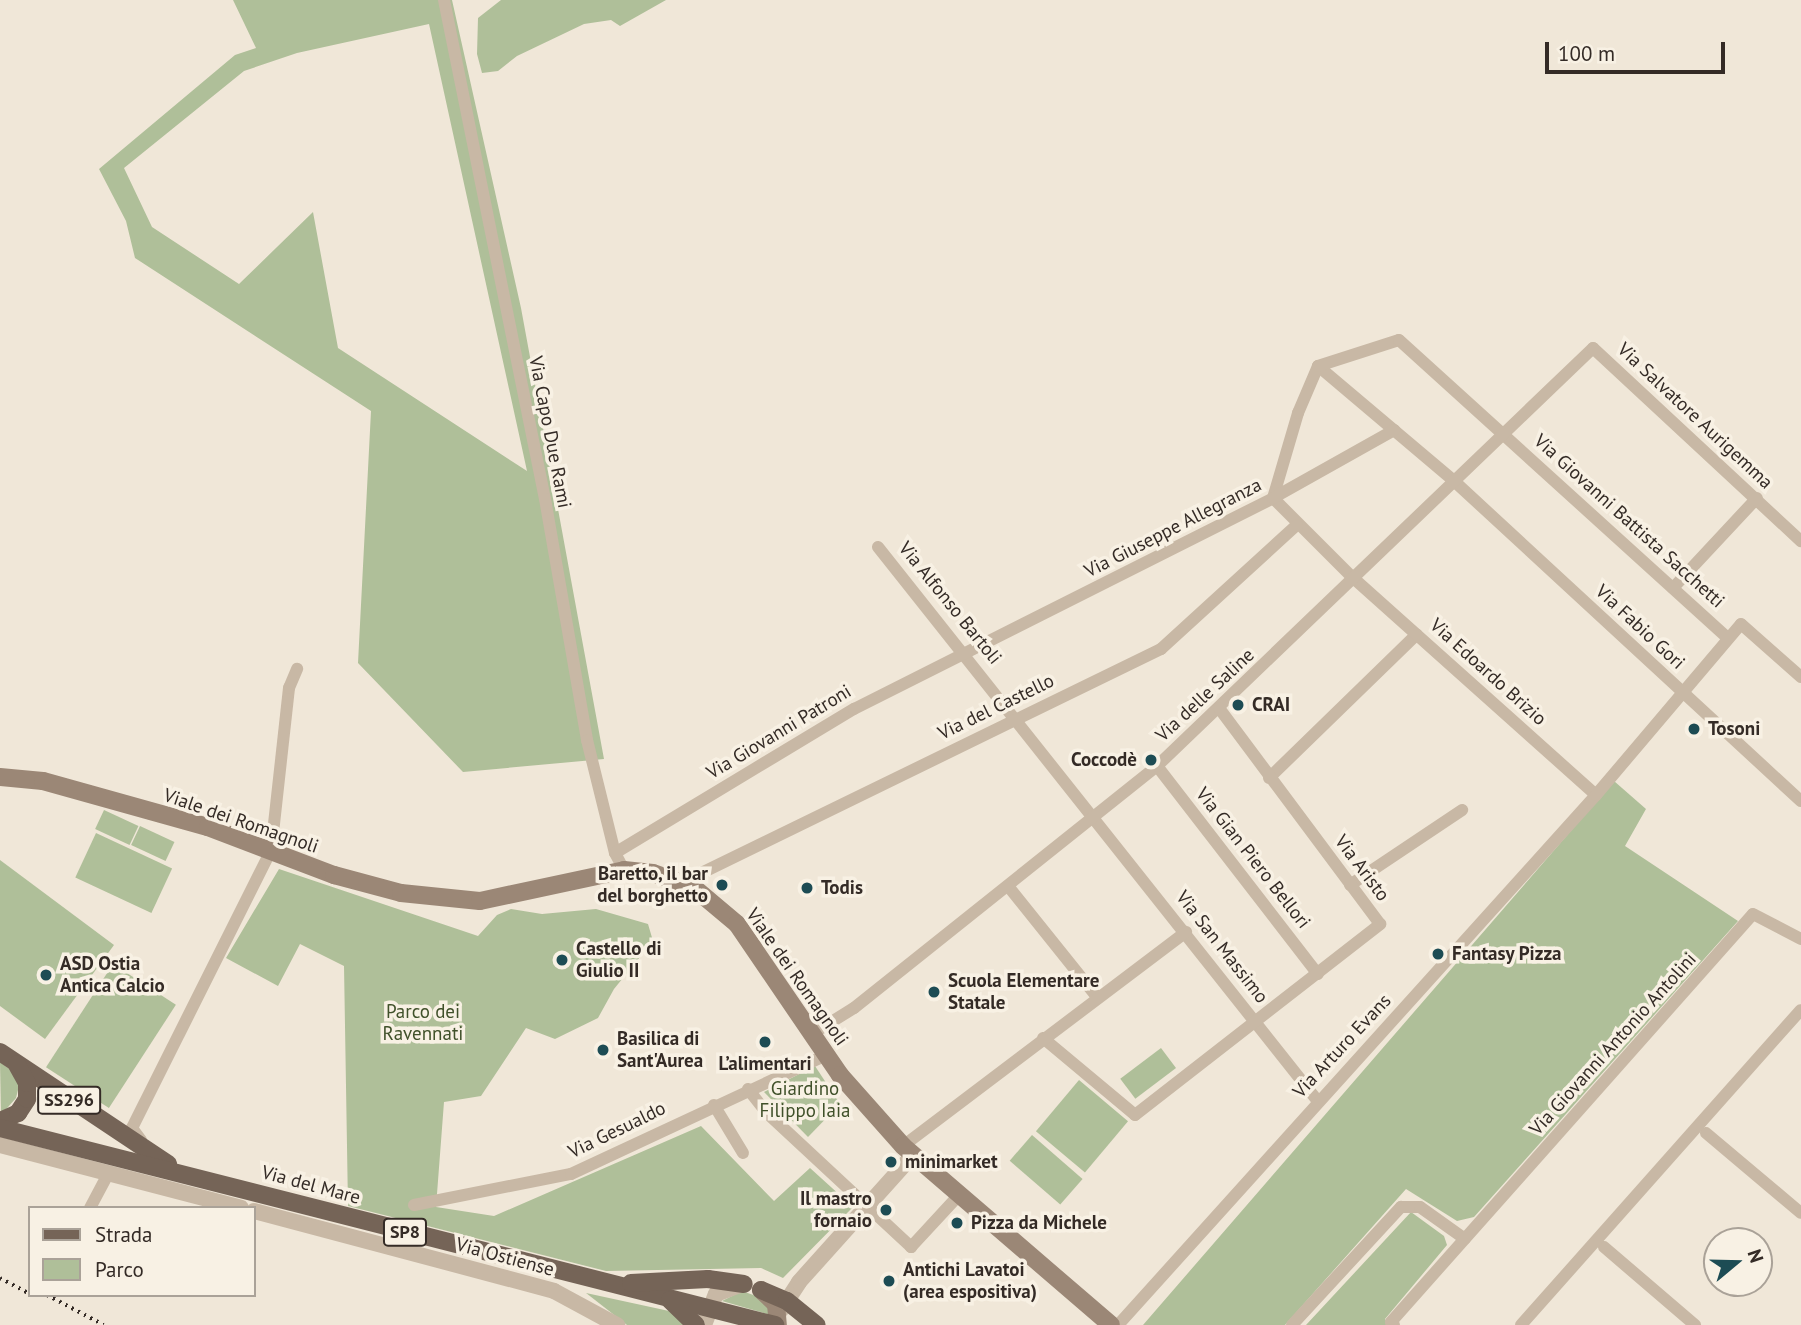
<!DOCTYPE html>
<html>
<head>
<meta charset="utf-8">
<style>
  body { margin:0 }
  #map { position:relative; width:1801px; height:1325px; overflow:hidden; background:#f0e7d8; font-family:"PT Sans",sans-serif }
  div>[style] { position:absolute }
  .green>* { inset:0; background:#afbf99; transform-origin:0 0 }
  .minor>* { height:12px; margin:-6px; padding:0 6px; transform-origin:6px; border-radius:6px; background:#c8b8a5 }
  .tertiary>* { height:16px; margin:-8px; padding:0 8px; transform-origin:8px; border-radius:8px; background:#c8b8a5 }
  .secondary>* { height:18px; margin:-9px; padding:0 9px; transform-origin:9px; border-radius:9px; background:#9b8776 }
  .primary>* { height:18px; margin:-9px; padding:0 9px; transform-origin:9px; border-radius:9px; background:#756457 }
  .rail>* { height:3.5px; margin-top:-1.75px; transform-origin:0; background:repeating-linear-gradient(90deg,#342b26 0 2px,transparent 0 7px) }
  .dots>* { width:19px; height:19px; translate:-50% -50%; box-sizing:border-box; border:4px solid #f8f1e4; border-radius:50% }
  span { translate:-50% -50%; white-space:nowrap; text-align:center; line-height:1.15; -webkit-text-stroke:7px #f8f1e4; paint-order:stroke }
  .shield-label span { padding:2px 5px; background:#f8f1e4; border:2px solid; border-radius:5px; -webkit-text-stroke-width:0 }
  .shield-label { font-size:18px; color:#342b26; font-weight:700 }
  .street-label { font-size:19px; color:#342b26 }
  .poi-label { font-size:19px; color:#342b26; font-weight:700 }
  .left { translate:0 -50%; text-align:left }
  .right { translate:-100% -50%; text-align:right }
  .park-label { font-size:19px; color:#40512a }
  .legend { position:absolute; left:28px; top:1206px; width:228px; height:91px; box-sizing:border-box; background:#f8f1e4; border:2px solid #aaa298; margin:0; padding:9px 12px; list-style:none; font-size:21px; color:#342b26 }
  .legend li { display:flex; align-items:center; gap:14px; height:35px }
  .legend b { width:35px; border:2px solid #aaa298 }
  .north { position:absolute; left:1703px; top:1227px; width:70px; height:70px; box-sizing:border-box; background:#f8f1e4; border:2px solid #aaa298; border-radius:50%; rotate:71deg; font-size:19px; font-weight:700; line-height:28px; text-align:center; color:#342b26 }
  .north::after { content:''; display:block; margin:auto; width:24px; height:32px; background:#1d4c54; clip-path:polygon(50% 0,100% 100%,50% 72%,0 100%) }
  .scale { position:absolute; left:1545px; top:42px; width:180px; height:32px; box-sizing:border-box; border:4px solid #342b26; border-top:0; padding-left:9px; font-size:21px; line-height:24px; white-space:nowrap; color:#342b26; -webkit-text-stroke:5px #f8f1e4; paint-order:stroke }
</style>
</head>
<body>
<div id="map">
  <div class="green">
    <i style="clip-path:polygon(evenodd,233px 0,452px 0,521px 308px,604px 759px,463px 772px,358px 663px,371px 411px,135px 258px,126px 221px,99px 169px,235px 55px,256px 48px,233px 0,429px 24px,527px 471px,338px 348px,313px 212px,239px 284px,152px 227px,124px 168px,244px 71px,297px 53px,429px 24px)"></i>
    <i style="clip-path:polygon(501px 0,666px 0,620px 26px,611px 20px,584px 24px,517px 56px,498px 71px,482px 73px,477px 54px,478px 18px)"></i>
    <i style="clip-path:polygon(1614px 781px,1646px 809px,1625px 846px,1738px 921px,1474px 1217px,1457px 1221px,1406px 1189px,1285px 1325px,1143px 1325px)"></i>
    <i style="left:104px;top:810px;width:38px;height:21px;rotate:25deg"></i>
    <i style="left:140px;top:826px;width:38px;height:21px;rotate:25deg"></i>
    <i style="left:96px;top:833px;width:84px;height:49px;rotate:25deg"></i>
    <i style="clip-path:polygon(0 860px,114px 945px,45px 1039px,0 1006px)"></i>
    <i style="clip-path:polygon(279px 869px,478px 936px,497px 915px,511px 909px,542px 914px,596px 909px,648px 924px,653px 941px,614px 989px,598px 1018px,555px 1039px,526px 1028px,481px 1096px,444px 1102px,436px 1207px,494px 1216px,701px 1126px,774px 1201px,810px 1168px,853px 1207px,783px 1278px,761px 1268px,606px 1271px,348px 1206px,344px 966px,300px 944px,278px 986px,226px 958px)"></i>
    <i style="left:113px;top:964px;width:75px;height:123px;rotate:33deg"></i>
    <i style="left:1161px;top:1048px;width:25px;height:51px;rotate:53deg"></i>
    <i style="clip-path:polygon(0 1062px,21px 1078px,16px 1098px,1px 1115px)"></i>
    <i style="clip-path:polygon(815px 1066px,840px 1104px,808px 1137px,764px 1092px)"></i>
    <i style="left:1079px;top:1080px;width:64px;height:67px;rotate:40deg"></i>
    <i style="left:1032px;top:1135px;width:67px;height:34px;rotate:41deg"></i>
    <i style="clip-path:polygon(1411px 1212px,1444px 1236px,1447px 1245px,1385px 1319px,1388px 1325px,1306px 1325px)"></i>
    <i style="clip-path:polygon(742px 1291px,759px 1297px,774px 1316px,722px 1301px)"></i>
    <i style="clip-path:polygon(586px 1293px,669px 1311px,688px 1325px,627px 1325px)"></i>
  </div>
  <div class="minor">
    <i style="left:444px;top:0;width:509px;rotate:78.56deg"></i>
    <i style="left:545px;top:499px;width:245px;rotate:80.1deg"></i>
    <i style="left:587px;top:740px;width:116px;rotate:76.1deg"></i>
    <i style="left:615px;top:853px;width:19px;rotate:62deg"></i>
    <i style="left:1318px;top:366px;width:178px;rotate:40.2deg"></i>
    <i style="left:1454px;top:481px;width:472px;rotate:42.7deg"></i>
    <i style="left:878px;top:547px;width:706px;rotate:51.56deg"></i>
    <i style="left:1673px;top:588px;width:123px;rotate:-47deg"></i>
    <i style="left:1157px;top:766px;width:263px;rotate:52.3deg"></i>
    <i style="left:1269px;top:778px;width:206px;rotate:-44.2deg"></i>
    <i style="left:1596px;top:795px;width:326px;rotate:-138.2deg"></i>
    <i style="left:1353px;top:578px;width:113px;rotate:-135deg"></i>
    <i style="left:1273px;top:498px;width:89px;rotate:-73.6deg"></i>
    <i style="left:1298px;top:413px;width:51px;rotate:-66.9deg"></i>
    <i style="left:1318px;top:366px;width:85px;rotate:-17.8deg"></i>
    <i style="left:1399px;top:340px;width:444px;rotate:42.2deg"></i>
    <i style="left:615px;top:853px;width:279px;rotate:-31.1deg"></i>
    <i style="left:854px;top:709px;width:469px;rotate:-26.7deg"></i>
    <i style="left:1273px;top:498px;width:139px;rotate:-29.3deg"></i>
    <i style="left:683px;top:882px;width:532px;rotate:-25.99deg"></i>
    <i style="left:1161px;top:649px;width:184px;rotate:-42.4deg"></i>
    <i style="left:1350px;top:885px;width:135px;rotate:-33.8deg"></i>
    <i style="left:1008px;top:886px;width:142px;rotate:51.3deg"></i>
    <i style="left:812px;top:1034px;width:49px;rotate:-31.8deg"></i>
    <i style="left:854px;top:1008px;width:388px;rotate:-38.6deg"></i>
    <i style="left:1157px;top:766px;width:604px;rotate:-43.79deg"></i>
    <i style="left:1593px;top:348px;width:284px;rotate:42.9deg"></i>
    <i style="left:1043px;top:1038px;width:120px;rotate:39.9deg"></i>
    <i style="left:1135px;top:1115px;width:311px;rotate:-37.9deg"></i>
    <i style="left:1380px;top:924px;width:269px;rotate:-126.7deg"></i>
    <i style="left:748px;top:1089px;width:31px;rotate:52deg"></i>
    <i style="left:767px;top:1113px;width:197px;rotate:42.9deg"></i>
    <i style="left:911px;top:1247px;width:71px;rotate:-47.3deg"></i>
    <i style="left:714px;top:1105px;width:56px;rotate:58.9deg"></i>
    <i style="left:1706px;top:1133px;width:124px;rotate:40.1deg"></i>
    <i style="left:141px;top:1140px;width:15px;rotate:-127deg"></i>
    <i style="left:132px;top:1128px;width:310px;rotate:-63.4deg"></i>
    <i style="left:271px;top:851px;width:164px;rotate:-83.7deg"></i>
    <i style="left:289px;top:688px;width:21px;rotate:-67deg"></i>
    <i style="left:903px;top:1146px;width:355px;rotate:-37.1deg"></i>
    <i style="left:414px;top:1205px;width:160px;rotate:-11.2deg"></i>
    <i style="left:571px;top:1174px;width:281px;rotate:-25deg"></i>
    <i style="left:90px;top:1208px;width:40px;rotate:-62deg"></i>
    <i style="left:1604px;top:1247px;width:120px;rotate:40.6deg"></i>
    <i style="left:1118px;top:1325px;width:714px;rotate:-47.95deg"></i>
    <i style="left:1596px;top:795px;width:224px;rotate:-49.7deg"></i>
    <i style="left:1741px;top:624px;width:80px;rotate:41.5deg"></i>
    <i style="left:1292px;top:1325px;width:161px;rotate:-47.3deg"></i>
    <i style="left:1401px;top:1207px;width:19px"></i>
    <i style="left:1420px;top:1207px;width:55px;rotate:35.4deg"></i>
    <i style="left:1394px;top:1325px;width:4px;rotate:-135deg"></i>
    <i style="left:1391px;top:1322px;width:545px;rotate:-48.42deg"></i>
    <i style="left:1753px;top:914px;width:54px;rotate:27.5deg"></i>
    <i style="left:1521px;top:1325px;width:421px;rotate:-48.4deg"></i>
  </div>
  <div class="tertiary">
    <i style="left:0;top:1145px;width:249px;rotate:14.6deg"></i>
    <i style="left:254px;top:1211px;width:310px;rotate:14.9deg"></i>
    <i style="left:554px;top:1291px;width:72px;rotate:28.4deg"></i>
    <i style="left:781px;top:1310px;width:33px;rotate:-57deg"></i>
    <i style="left:799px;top:1282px;width:171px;rotate:-48.1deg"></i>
    <i style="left:704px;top:1325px;width:33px;rotate:-69deg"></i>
    <i style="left:716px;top:1294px;width:28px;rotate:-21deg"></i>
  </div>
  <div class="secondary">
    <i style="left:0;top:777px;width:43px;rotate:5.3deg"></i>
    <i style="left:43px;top:781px;width:171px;rotate:15.6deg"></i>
    <i style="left:208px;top:827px;width:135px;rotate:20.9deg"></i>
    <i style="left:334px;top:875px;width:69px;rotate:15deg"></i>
    <i style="left:401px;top:893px;width:79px;rotate:5.8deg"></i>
    <i style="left:480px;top:901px;width:147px;rotate:-12.1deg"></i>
    <i style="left:624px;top:870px;width:29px;rotate:6deg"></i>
    <i style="left:653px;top:873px;width:42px;rotate:19.3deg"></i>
    <i style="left:693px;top:887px;width:57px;rotate:40.1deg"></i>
    <i style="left:737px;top:924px;width:183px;rotate:55.7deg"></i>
    <i style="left:840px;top:1075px;width:95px;rotate:48.4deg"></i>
    <i style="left:903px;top:1146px;width:274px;rotate:40.7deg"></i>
    <i style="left:761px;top:1290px;width:21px;rotate:43deg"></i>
    <i style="left:776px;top:1304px;width:21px;rotate:85deg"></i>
  </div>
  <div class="primary">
    <i style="left:0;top:1052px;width:202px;rotate:33.7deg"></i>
    <i style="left:0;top:1121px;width:20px;rotate:-24deg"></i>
    <i style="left:18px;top:1113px;width:17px;rotate:-57deg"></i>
    <i style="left:27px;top:1099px;width:16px;rotate:-90deg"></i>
    <i style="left:27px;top:1083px;width:21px;rotate:-119deg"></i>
    <i style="left:0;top:1128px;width:800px;rotate:14.26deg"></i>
    <i style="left:631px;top:1283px;width:77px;rotate:-3deg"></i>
    <i style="left:708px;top:1279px;width:36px;rotate:8deg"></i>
    <i style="left:761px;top:1290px;width:28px;rotate:23deg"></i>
    <i style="left:787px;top:1301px;width:38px;rotate:39deg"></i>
    <i style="left:670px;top:1300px;width:36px;rotate:44deg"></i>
  </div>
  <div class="rail">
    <i style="left:0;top:1278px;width:34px;rotate:28deg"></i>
    <i style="left:47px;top:1295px;width:64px;rotate:27.8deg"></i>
  </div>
  <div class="dots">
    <i style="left:1238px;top:705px;background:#1d4c54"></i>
    <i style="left:1694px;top:729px;background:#1d4c54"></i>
    <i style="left:1151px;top:760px;background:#1d4c54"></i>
    <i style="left:722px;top:885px;background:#1d4c54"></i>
    <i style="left:807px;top:888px;background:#1d4c54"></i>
    <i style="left:1438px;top:954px;background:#1d4c54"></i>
    <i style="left:562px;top:960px;background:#1d4c54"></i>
    <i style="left:46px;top:975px;background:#1d4c54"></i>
    <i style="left:934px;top:992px;background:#1d4c54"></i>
    <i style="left:765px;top:1042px;background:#1d4c54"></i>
    <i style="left:603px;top:1050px;background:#1d4c54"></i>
    <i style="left:891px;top:1162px;background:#1d4c54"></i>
    <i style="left:886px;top:1210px;background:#1d4c54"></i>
    <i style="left:957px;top:1223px;background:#1d4c54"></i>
    <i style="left:889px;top:1281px;background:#1d4c54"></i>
  </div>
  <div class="shield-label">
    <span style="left:69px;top:1100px">SS296</span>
    <span style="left:405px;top:1232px">SP8</span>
  </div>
  <div class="street-label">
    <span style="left:1695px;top:416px;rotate:43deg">Via Salvatore Aurigemma</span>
    <span style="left:550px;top:432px;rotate:79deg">Via Capo Due Rami</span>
    <span style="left:1629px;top:521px;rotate:42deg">Via Giovanni Battista Sacchetti</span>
    <span style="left:1173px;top:528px;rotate:-27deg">Via Giuseppe Allegranza</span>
    <span style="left:950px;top:603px;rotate:51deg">Via Alfonso Bartoli</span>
    <span style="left:1640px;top:627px;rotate:43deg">Via Fabio Gori</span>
    <span style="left:1488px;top:672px;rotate:42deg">Via Edoardo Brizio</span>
    <span style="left:1205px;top:695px;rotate:-43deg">Via delle Saline</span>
    <span style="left:996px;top:707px;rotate:-26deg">Via del Castello</span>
    <span style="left:779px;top:732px;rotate:-31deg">Via Giovanni Patroni</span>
    <span style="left:241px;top:821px;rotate:19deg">Viale dei Romagnoli</span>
    <span style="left:1253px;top:858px;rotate:52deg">Via Gian Piero Bellori</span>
    <span style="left:1362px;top:868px;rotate:53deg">Via Aristo</span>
    <span style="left:1222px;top:947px;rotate:52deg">Via San Massimo</span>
    <span style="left:797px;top:977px;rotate:55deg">Viale dei Romagnoli</span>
    <span style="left:1613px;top:1044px;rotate:-48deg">Via Giovanni Antonio Antolini</span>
    <span style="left:1342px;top:1046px;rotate:-47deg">Via Arturo Evans</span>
    <span style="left:617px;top:1130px;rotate:-26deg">Via Gesualdo</span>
    <span style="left:311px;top:1185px;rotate:15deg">Via del Mare</span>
    <span style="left:505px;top:1257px;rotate:15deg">Via Ostiense</span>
  </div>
  <div class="poi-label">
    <span class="left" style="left:1252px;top:705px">CRAI</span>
    <span class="left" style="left:1708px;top:729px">Tosoni</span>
    <span class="right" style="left:1137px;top:760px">Coccodè</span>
    <span class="right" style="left:708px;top:885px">Baretto, il bar<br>del borghetto</span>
    <span class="left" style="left:821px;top:888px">Todis</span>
    <span class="left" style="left:576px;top:960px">Castello di<br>Giulio II</span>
    <span class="left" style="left:1452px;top:954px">Fantasy Pizza</span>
    <span class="left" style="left:60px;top:975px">ASD Ostia<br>Antica Calcio</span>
    <span class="left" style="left:948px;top:992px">Scuola Elementare<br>Statale</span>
    <span class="left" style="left:617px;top:1050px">Basilica di<br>Sant'Aurea</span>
    <span style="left:765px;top:1064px">L’alimentari</span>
    <span class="left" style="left:905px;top:1162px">minimarket</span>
    <span class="right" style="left:872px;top:1210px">Il mastro<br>fornaio</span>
    <span class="left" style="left:971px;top:1223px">Pizza da Michele</span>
    <span class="left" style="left:903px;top:1281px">Antichi Lavatoi<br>(area espositiva)</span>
  </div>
  <div class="park-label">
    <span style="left:423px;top:1023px">Parco dei<br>Ravennati</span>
    <span style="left:805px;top:1100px">Giardino<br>Filippo Iaia</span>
  </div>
  <ul class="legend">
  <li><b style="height:9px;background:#756457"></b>Strada</li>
  <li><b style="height:19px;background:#afbf99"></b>Parco</li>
  </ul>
  <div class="north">N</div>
  <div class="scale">100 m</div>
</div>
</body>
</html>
